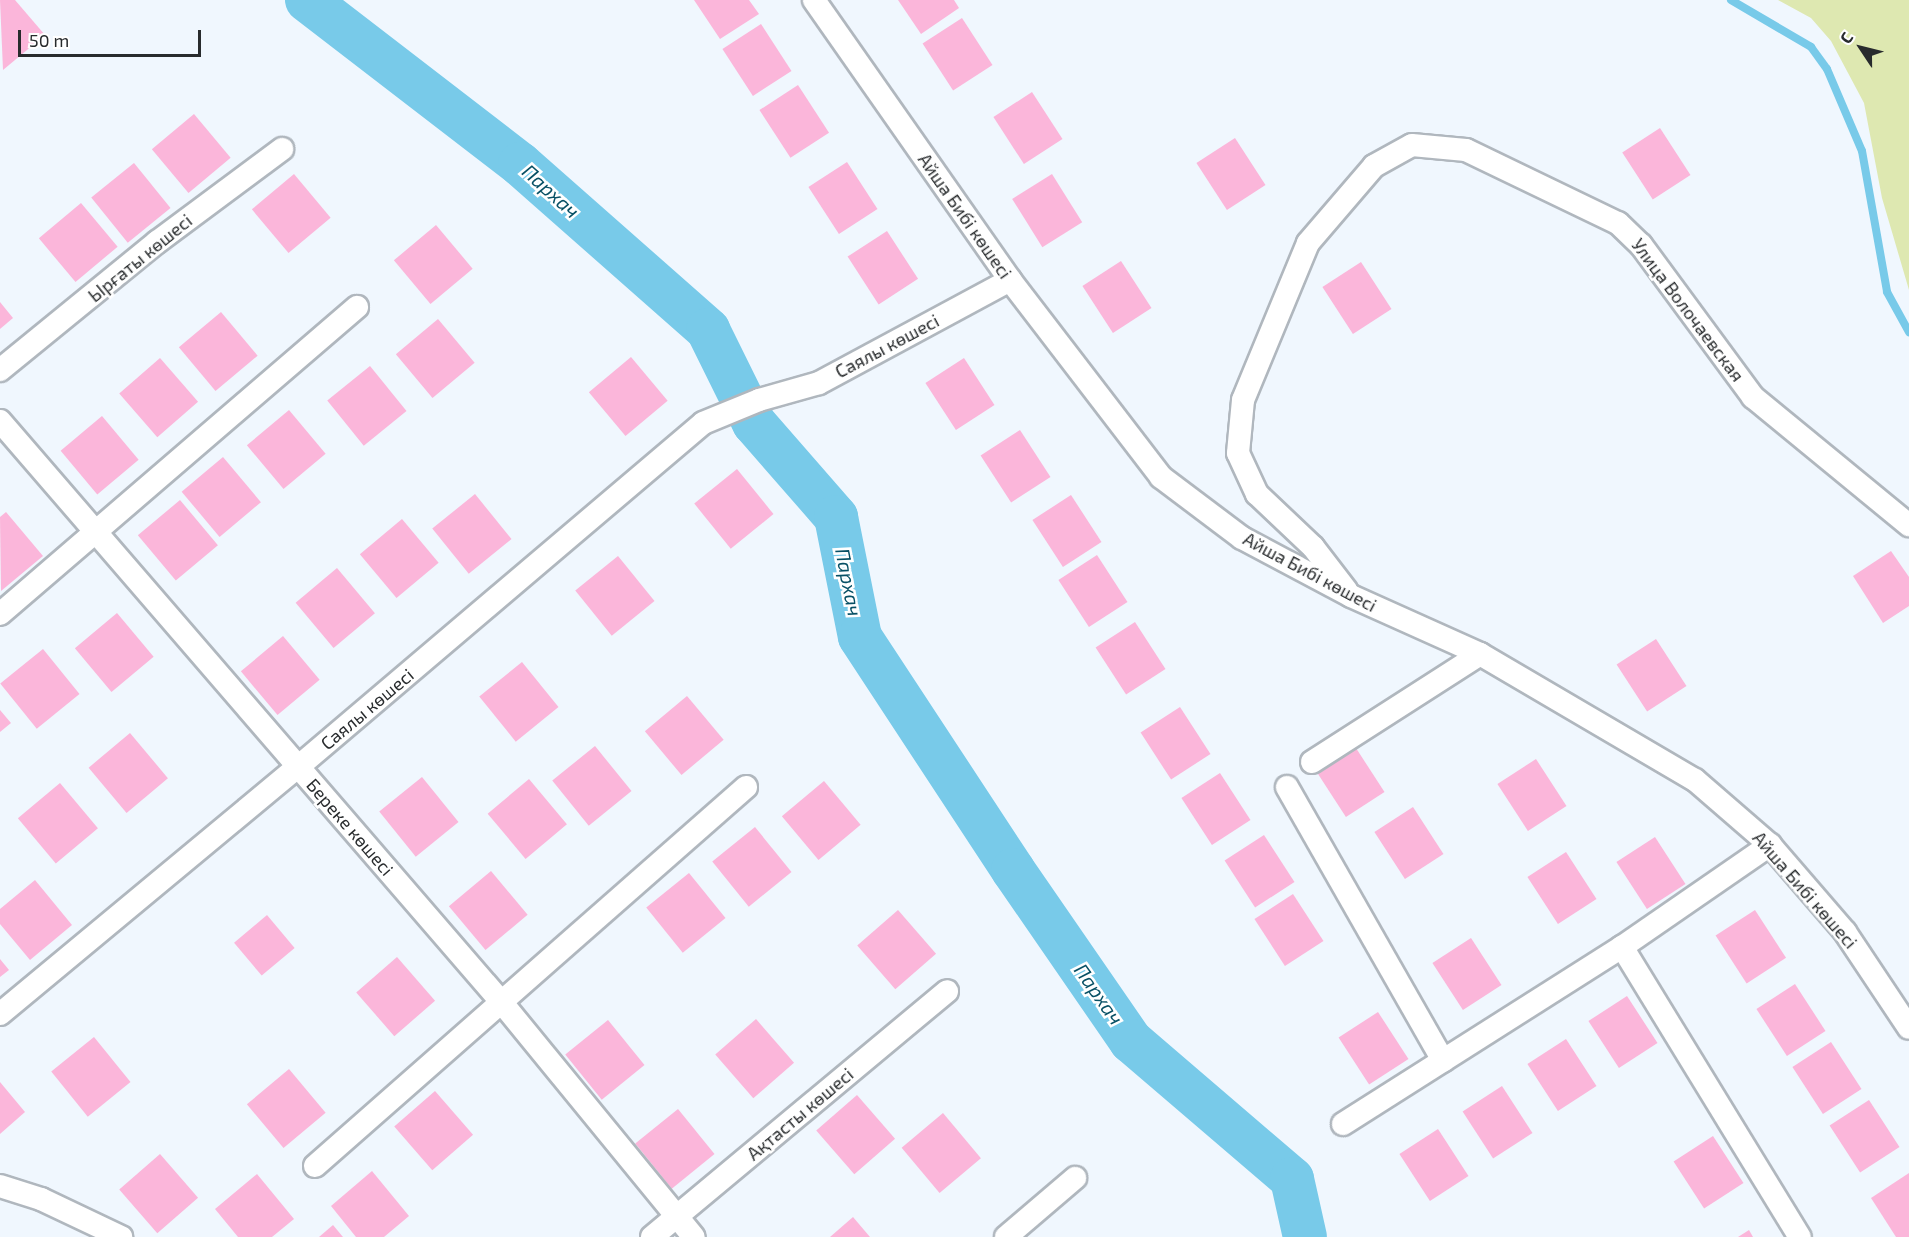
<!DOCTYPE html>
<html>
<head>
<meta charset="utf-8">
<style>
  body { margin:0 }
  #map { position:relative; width:1909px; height:1237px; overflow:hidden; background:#f0f7fe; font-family:"Exo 2",sans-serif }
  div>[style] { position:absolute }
  .green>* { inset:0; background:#dee8b1 }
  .stream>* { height:8px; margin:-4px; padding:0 4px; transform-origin:4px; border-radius:4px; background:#78cae9 }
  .river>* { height:44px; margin:-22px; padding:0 22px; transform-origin:22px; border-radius:22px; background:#78cae9 }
  .building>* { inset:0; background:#fbb6da; transform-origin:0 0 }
  .roads { filter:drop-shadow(2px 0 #b0b7be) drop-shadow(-2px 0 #b0b7be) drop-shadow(0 2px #b0b7be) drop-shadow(0 -2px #b0b7be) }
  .minor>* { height:22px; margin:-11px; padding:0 11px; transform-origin:11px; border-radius:11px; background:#fff }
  span { translate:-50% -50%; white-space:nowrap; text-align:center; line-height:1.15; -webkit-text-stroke:5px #fff; paint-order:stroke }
  .street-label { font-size:18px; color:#282b2d }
  .water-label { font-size:20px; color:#075065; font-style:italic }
  .north { position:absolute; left:1831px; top:18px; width:60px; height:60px; -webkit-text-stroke:4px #fff; paint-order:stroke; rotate:305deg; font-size:16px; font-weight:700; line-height:24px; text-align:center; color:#282b2d }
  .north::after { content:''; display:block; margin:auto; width:21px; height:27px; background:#282b2d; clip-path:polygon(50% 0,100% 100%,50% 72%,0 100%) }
  .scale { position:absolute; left:18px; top:30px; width:183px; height:27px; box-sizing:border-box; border:3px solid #282b2d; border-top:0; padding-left:8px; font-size:18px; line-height:21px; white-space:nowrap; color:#282b2d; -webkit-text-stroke:4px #fff; paint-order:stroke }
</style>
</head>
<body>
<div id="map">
  <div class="green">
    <i style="clip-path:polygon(1778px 0,1909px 0,1909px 290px,1882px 198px,1864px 103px,1831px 41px,1811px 18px)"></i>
  </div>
  <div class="stream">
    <i style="left:1731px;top:0;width:93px;rotate:30.4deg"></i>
    <i style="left:1811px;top:47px;width:27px;rotate:54deg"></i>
    <i style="left:1827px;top:69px;width:89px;rotate:66.9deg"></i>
    <i style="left:1862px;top:151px;width:143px;rotate:79.9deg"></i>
    <i style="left:1887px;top:292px;width:46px;rotate:61.2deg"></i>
  </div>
  <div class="river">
    <i style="left:307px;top:0;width:269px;rotate:37.6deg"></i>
    <i style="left:520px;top:164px;width:251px;rotate:41.4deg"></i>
    <i style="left:708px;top:330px;width:104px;rotate:63.7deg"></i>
    <i style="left:754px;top:423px;width:125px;rotate:48.9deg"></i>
    <i style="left:836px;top:517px;width:122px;rotate:78.7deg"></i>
    <i style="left:860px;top:637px;width:279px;rotate:56.7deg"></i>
    <i style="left:1013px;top:870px;width:208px;rotate:55.4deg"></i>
    <i style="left:1131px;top:1041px;width:212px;rotate:40.6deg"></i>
    <i style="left:1292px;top:1179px;width:59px;rotate:77.4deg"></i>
  </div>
  <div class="building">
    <i style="clip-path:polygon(0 0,15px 0,45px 35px,3px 70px)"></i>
    <i style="clip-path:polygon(694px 0,749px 0,759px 14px,720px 39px)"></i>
    <i style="clip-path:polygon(898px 0,954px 0,959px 8px,921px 34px)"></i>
    <i style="left:962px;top:18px;width:56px;height:47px;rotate:57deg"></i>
    <i style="left:761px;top:24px;width:56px;height:46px;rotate:57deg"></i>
    <i style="left:798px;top:85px;width:57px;height:46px;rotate:57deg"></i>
    <i style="left:1032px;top:92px;width:56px;height:46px;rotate:57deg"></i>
    <i style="left:194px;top:114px;width:57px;height:55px;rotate:50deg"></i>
    <i style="left:1660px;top:128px;width:56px;height:45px;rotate:57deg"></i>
    <i style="left:1235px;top:138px;width:56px;height:46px;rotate:57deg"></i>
    <i style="left:847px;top:162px;width:56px;height:46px;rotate:57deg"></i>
    <i style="left:134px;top:163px;width:58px;height:55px;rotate:51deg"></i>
    <i style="left:294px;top:174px;width:57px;height:55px;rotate:50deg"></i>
    <i style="left:1052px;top:174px;width:57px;height:47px;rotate:58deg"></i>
    <i style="left:81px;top:203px;width:57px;height:55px;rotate:50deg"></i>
    <i style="left:436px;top:225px;width:57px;height:55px;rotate:50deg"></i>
    <i style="left:887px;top:231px;width:57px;height:47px;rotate:57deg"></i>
    <i style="left:1121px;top:261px;width:56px;height:46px;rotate:57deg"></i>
    <i style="left:1361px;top:262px;width:56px;height:46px;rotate:57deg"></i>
    <i style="clip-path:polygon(0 302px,13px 318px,0 329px)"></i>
    <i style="left:221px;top:312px;width:57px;height:55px;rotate:50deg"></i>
    <i style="left:438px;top:319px;width:57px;height:55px;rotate:50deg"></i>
    <i style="left:631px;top:357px;width:57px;height:55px;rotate:50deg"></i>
    <i style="left:160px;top:358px;width:58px;height:54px;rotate:49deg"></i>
    <i style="left:964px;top:358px;width:56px;height:46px;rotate:57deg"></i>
    <i style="left:370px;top:366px;width:58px;height:55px;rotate:51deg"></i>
    <i style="left:289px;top:410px;width:57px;height:55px;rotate:50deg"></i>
    <i style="left:102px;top:416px;width:57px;height:54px;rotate:50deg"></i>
    <i style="left:1020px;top:430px;width:56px;height:47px;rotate:57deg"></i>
    <i style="left:223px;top:457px;width:59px;height:54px;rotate:50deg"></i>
    <i style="left:737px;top:469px;width:58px;height:55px;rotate:51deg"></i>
    <i style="left:475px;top:494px;width:58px;height:55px;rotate:51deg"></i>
    <i style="left:1071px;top:495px;width:56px;height:46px;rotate:57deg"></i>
    <i style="left:180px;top:500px;width:59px;height:55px;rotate:50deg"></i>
    <i style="clip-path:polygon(6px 512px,43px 556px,1px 591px,0 517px)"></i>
    <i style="left:402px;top:519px;width:57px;height:55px;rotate:50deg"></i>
    <i style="clip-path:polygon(1891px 551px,1909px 577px,1909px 606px,1883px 623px,1853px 576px)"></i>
    <i style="left:1097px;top:555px;width:56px;height:46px;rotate:57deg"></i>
    <i style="left:618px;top:556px;width:58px;height:55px;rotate:51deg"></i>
    <i style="left:337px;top:568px;width:59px;height:54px;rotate:50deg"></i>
    <i style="left:117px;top:613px;width:57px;height:55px;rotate:50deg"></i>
    <i style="left:1135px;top:622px;width:56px;height:47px;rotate:57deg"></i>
    <i style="left:283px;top:636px;width:57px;height:55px;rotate:50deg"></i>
    <i style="left:1656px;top:639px;width:56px;height:47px;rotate:57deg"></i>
    <i style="left:43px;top:649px;width:58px;height:55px;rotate:51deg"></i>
    <i style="left:522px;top:662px;width:58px;height:55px;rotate:51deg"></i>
    <i style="left:687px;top:696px;width:57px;height:55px;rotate:50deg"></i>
    <i style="left:1180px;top:707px;width:56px;height:47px;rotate:57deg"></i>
    <i style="clip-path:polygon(0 710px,11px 723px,0 732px)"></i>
    <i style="left:130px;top:733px;width:59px;height:54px;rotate:50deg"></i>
    <i style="left:1354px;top:745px;width:56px;height:46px;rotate:57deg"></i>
    <i style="left:595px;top:746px;width:58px;height:55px;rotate:51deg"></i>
    <i style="left:1536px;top:759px;width:56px;height:46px;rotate:57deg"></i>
    <i style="left:1220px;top:773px;width:56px;height:46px;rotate:57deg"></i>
    <i style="left:422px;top:777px;width:58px;height:55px;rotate:51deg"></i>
    <i style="left:529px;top:779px;width:59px;height:54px;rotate:50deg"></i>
    <i style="left:824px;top:781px;width:57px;height:55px;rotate:50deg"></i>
    <i style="left:60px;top:783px;width:59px;height:55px;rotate:50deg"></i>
    <i style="left:1413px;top:807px;width:56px;height:46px;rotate:57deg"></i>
    <i style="left:755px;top:827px;width:58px;height:55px;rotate:51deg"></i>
    <i style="left:1264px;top:835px;width:56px;height:47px;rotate:57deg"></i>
    <i style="left:1655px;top:837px;width:56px;height:46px;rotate:57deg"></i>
    <i style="left:1566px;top:852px;width:56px;height:46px;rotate:57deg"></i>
    <i style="left:491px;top:871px;width:57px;height:55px;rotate:50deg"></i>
    <i style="left:689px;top:873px;width:58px;height:55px;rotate:51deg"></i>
    <i style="clip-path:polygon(35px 880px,72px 925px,30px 960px,0 924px,0 909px)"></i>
    <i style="left:1293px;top:894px;width:56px;height:46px;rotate:57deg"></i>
    <i style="left:898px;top:910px;width:58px;height:54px;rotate:49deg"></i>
    <i style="left:1755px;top:910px;width:57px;height:47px;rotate:57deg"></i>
    <i style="left:267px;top:915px;width:43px;height:43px;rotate:50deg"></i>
    <i style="left:1471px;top:938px;width:56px;height:46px;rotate:57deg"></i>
    <i style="left:397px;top:957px;width:58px;height:54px;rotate:49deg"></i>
    <i style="clip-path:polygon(0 959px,9px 970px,0 977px)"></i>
    <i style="left:1795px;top:984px;width:56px;height:46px;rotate:57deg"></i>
    <i style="left:1627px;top:996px;width:56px;height:46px;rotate:57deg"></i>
    <i style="left:1378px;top:1012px;width:56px;height:47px;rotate:57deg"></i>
    <i style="left:756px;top:1019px;width:58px;height:54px;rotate:49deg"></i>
    <i style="left:608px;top:1020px;width:58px;height:55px;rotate:51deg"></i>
    <i style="left:94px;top:1037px;width:58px;height:55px;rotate:51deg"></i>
    <i style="left:1566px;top:1039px;width:56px;height:46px;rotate:57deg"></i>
    <i style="left:1831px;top:1042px;width:56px;height:46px;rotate:57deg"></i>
    <i style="left:289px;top:1069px;width:57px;height:55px;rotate:50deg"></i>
    <i style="clip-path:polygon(0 1082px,25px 1112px,0 1134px)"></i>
    <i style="left:1502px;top:1086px;width:56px;height:47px;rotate:57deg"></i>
    <i style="left:435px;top:1091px;width:58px;height:54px;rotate:49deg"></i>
    <i style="left:857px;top:1095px;width:58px;height:54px;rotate:49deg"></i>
    <i style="left:1869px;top:1100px;width:56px;height:47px;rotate:57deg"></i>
    <i style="left:678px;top:1109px;width:58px;height:55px;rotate:51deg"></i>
    <i style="left:943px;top:1113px;width:59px;height:54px;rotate:50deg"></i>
    <i style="left:1438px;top:1129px;width:56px;height:46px;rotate:57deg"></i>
    <i style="left:1713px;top:1136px;width:56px;height:47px;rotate:57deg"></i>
    <i style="left:160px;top:1154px;width:58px;height:54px;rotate:49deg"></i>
    <i style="clip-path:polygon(372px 1171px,409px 1216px,384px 1237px,356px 1237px,331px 1206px)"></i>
    <i style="clip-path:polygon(1909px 1173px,1909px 1237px,1896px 1237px,1871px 1198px)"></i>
    <i style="clip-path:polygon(257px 1174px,294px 1219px,272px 1237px,238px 1237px,215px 1209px)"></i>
    <i style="clip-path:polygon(853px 1217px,870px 1237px,830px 1237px)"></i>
    <i style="clip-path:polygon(333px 1225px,343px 1237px,319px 1237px)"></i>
    <i style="clip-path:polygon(1749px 1230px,1753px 1237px,1738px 1237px)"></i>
  </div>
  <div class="roads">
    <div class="minor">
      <i style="left:814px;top:0;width:342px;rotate:55deg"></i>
      <i style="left:1010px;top:280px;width:248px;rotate:52.5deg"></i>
      <i style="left:1161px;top:477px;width:101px;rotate:37deg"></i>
      <i style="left:1242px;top:538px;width:123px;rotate:28deg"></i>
      <i style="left:1351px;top:596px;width:141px;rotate:24.2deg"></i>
      <i style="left:1480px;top:654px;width:249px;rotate:30.4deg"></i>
      <i style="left:1695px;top:780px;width:99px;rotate:40.9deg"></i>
      <i style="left:1770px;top:845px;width:115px;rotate:49.2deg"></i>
      <i style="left:1845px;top:932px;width:115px;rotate:56.3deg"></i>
      <i style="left:0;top:370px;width:203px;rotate:-39.2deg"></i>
      <i style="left:157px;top:242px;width:156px;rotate:-36.6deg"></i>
      <i style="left:0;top:421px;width:770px;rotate:49.21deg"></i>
      <i style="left:503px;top:1004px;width:301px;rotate:50.7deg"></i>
      <i style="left:1346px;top:590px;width:54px;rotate:-127.5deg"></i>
      <i style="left:1313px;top:547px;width:77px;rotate:-136.6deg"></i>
      <i style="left:1257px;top:494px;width:45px;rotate:-114.9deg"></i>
      <i style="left:1238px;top:453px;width:53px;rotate:-84.6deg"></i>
      <i style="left:1243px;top:400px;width:170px;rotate:-67.5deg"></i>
      <i style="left:1308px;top:243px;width:101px;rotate:-49.4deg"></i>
      <i style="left:1374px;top:166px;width:43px;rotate:-28.9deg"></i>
      <i style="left:1412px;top:145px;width:54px;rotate:5.3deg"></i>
      <i style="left:1466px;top:150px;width:169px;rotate:25.7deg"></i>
      <i style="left:1618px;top:223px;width:32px;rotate:44deg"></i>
      <i style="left:1641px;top:245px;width:189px;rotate:53.6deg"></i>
      <i style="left:1753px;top:397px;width:202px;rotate:39.4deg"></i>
      <i style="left:0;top:614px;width:471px;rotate:-40.7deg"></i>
      <i style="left:1312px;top:762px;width:200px;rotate:-32.7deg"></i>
      <i style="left:1287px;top:787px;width:315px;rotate:60.3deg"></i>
      <i style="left:1622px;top:947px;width:340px;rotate:58.5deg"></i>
      <i style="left:0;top:1014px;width:387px;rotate:-39.7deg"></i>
      <i style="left:298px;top:767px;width:531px;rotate:-40.34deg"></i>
      <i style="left:703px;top:423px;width:61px;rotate:-22.3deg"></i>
      <i style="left:759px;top:400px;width:62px;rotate:-15.8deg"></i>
      <i style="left:819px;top:383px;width:217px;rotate:-28.3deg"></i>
      <i style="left:1343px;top:1124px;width:330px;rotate:-32.4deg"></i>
      <i style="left:1622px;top:947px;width:180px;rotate:-34.6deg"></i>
      <i style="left:315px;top:1166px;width:574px;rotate:-41.33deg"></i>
      <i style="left:0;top:1186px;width:43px;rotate:17.6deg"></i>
      <i style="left:41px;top:1199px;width:89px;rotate:25.4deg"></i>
      <i style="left:652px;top:1237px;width:384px;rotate:-39.8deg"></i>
      <i style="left:1006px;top:1237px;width:91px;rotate:-40.5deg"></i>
    </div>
  </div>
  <div class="street-label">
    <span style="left:965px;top:216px;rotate:55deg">Айша Бибі көшесі</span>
    <span style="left:140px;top:258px;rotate:-39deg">Ырғаты көшесі</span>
    <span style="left:1688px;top:310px;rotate:53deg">Улица Волочаевская</span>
    <span style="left:887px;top:346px;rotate:-28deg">Саялы көшесі</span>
    <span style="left:1310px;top:572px;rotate:28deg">Айша Бибі көшесі</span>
    <span style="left:367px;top:709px;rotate:-40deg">Саялы көшесі</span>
    <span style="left:350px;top:827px;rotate:49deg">Береке көшесі</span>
    <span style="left:1805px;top:890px;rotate:49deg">Айша Бибі көшесі</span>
    <span style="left:800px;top:1114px;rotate:-40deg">Ақтасты көшесі</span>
  </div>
  <div class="water-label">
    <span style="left:551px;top:191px;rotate:42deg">Пархач</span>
    <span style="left:849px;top:582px;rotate:79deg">Пархач</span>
    <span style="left:1099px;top:994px;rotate:55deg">Пархач</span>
  </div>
  <div class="north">С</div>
  <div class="scale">50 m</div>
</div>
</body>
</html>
